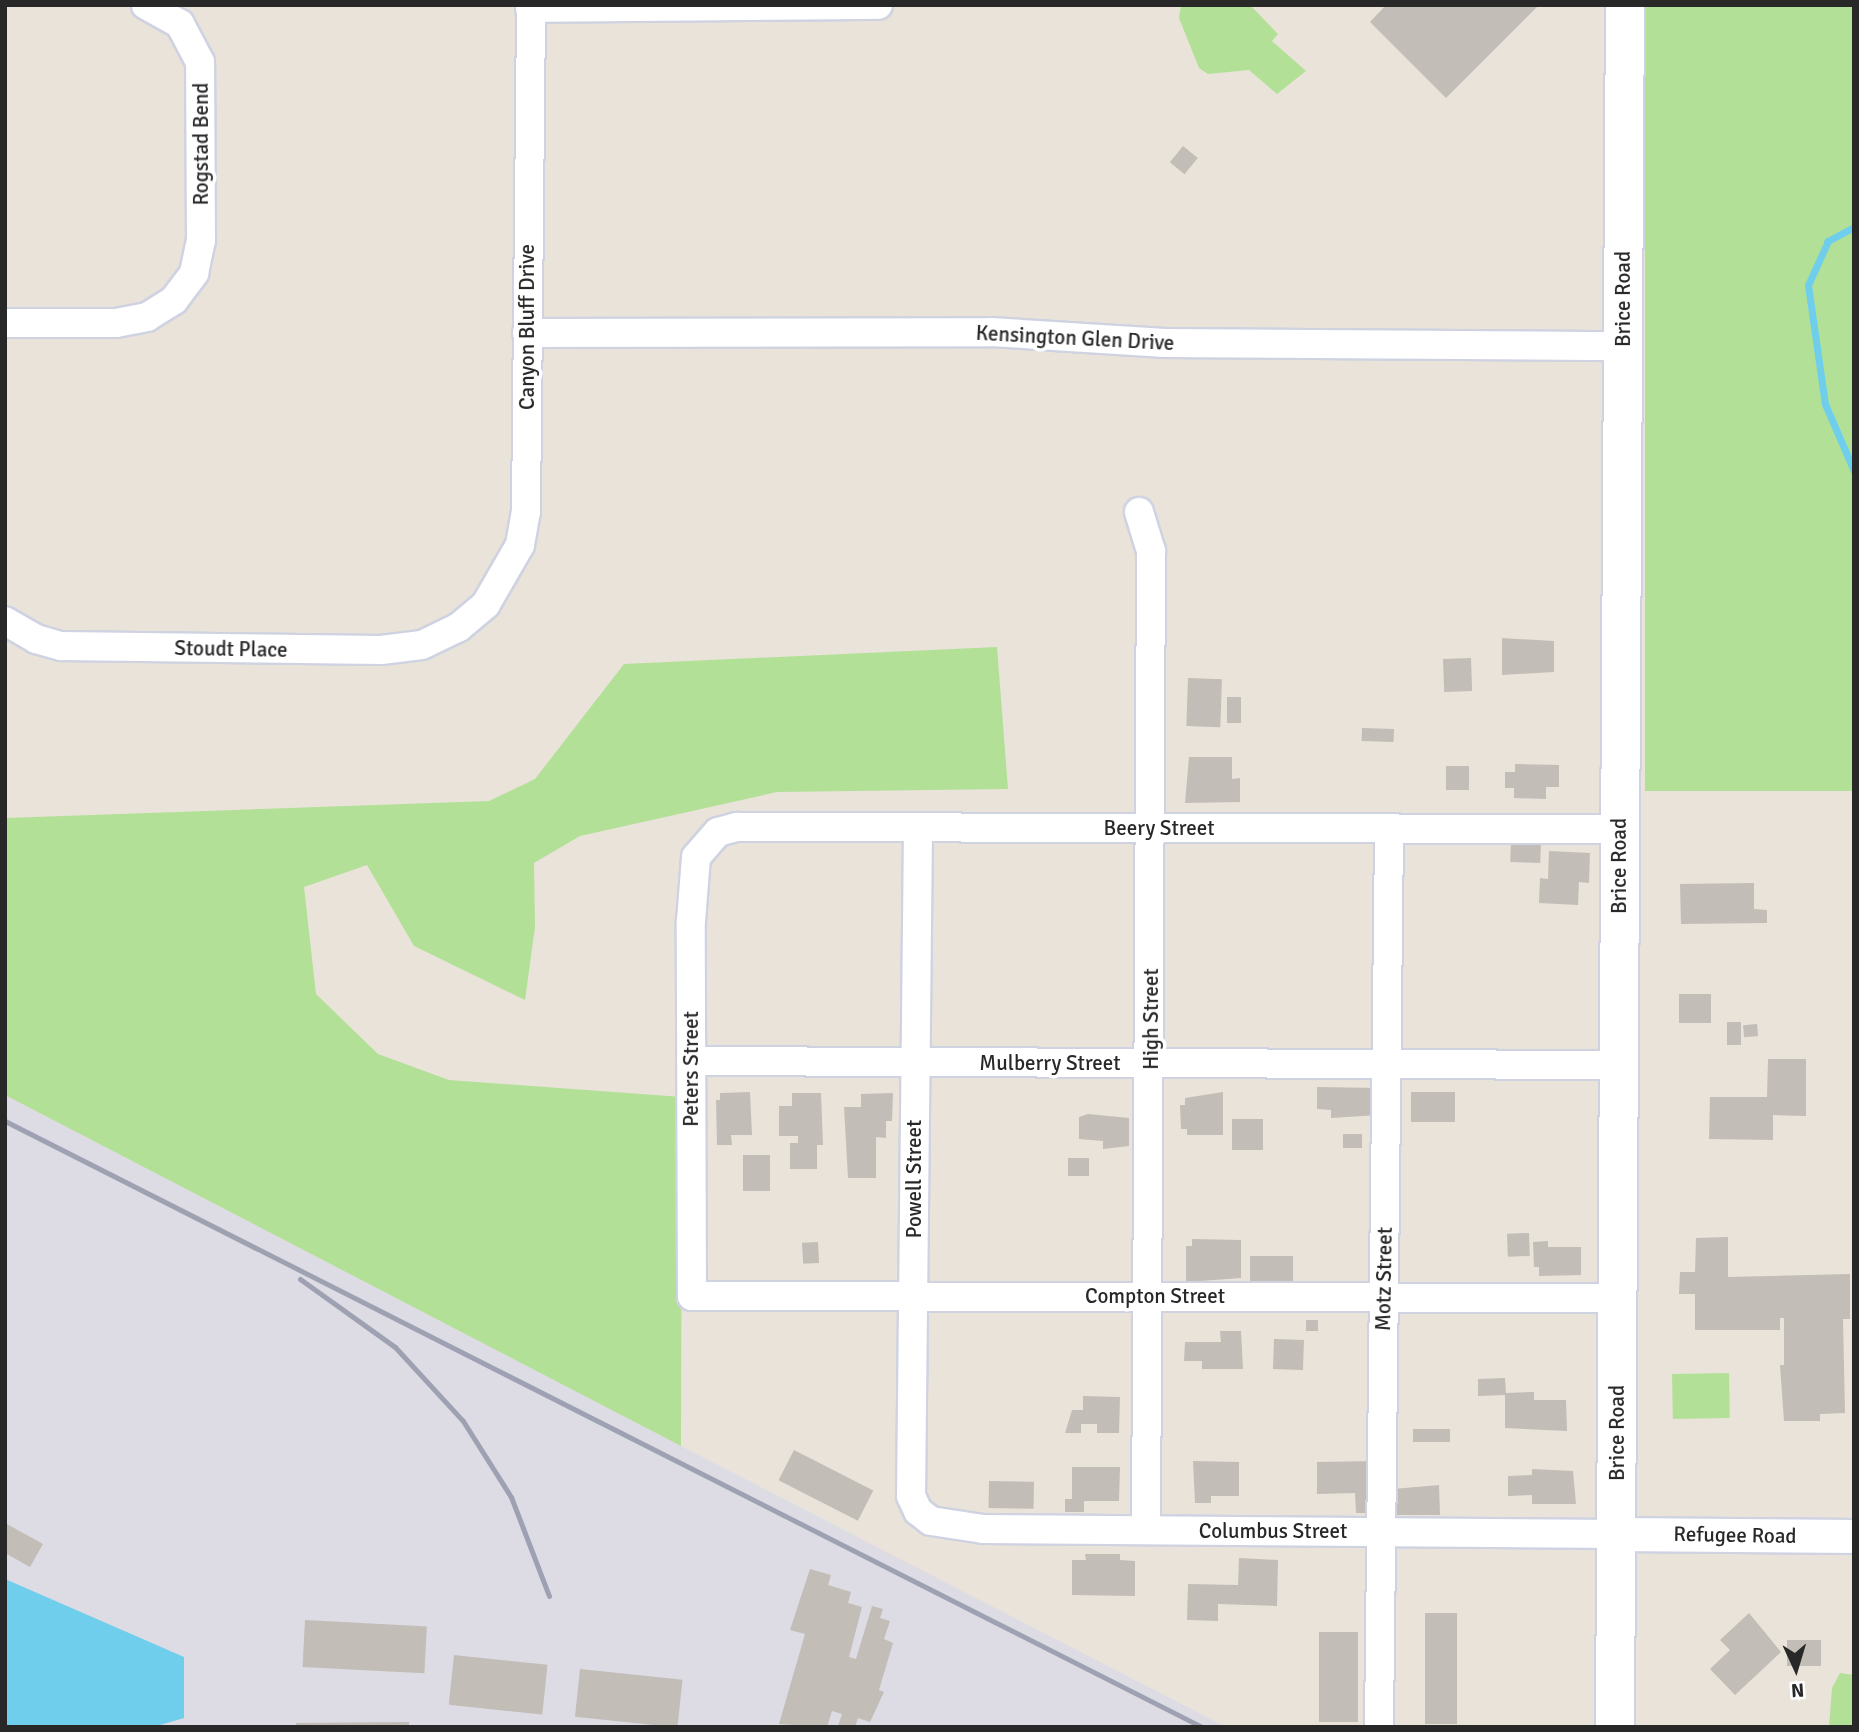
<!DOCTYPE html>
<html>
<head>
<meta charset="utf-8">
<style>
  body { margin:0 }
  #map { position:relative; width:1859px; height:1732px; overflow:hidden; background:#eae3da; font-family:Signika,sans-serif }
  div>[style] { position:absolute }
  .industrial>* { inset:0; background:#dddbe3 }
  .green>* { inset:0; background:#b2e097; transform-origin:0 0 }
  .water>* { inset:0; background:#6eceeb }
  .stream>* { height:7px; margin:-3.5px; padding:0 3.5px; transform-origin:3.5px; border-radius:3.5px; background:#6eceeb }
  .building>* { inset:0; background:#c2bdb6; transform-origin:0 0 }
  .roads { filter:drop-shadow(2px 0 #cfd3e1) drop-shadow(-2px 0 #cfd3e1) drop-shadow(0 2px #cfd3e1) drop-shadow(0 -2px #cfd3e1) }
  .minor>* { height:28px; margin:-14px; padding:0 14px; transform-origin:14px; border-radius:14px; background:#fff }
  .tertiary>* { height:33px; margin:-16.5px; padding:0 16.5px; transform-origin:16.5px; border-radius:16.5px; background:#fff }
  .secondary>* { height:38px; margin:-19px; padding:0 19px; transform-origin:19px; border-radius:19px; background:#fff }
  .rail>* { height:5px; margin:-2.5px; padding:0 2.5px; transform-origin:2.5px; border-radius:2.5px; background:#9da1b2 }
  span { translate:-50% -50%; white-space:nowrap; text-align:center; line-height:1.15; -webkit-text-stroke:7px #fff; paint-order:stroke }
  .street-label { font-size:21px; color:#282828 }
  .frame { position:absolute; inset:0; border:7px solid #282828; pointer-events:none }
  .north { position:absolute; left:1761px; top:1634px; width:70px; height:70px; -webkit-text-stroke:5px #fff; paint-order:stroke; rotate:176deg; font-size:19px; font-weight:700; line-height:28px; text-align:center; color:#282828 }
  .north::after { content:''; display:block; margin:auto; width:24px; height:32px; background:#282828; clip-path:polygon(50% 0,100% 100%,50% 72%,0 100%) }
</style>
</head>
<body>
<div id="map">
  <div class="industrial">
    <i style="clip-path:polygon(5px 1095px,681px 1446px,1226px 1727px,5px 1727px)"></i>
  </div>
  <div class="green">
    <i style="clip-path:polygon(1181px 5px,1250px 5px,1278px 34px,1272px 41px,1306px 71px,1277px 94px,1249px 70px,1208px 74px,1199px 68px,1179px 18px)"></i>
    <i style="left:1645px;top:5px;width:209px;height:786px"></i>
    <i style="clip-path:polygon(997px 647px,1008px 789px,777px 792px,580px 836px,534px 863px,535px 927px,525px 1000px,414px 946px,367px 865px,304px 887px,316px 994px,378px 1054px,449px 1080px,682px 1097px,681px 1446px,5px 1095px,5px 818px,489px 801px,535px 779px,624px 664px)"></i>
    <i style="left:1729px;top:1373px;width:45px;height:57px;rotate:89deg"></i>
    <i style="clip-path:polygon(1840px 1673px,1854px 1675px,1854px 1727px,1829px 1727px,1832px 1688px)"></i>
  </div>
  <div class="water">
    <i style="clip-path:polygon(5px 1579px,184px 1657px,184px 1718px,153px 1727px,5px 1727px)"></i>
  </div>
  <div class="stream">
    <i style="left:1854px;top:227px;width:30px;rotate:152deg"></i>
    <i style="left:1828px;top:241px;width:48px;rotate:114.4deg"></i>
    <i style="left:1808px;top:285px;width:120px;rotate:81.9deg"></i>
    <i style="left:1825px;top:404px;width:73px;rotate:66.6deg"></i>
  </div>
  <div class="building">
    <i style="clip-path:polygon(1386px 5px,1539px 5px,1446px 98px,1370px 22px)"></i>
    <i style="left:1183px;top:146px;width:19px;height:21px;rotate:39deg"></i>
    <i style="clip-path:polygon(1502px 638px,1554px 641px,1554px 672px,1502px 675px)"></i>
    <i style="left:1471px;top:658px;width:33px;height:28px;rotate:88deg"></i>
    <i style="left:1188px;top:678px;width:34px;height:48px;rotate:2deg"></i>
    <i style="left:1227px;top:697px;width:14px;height:26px"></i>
    <i style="left:1362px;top:728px;width:32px;height:13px;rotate:2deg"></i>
    <i style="clip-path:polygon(1189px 757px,1232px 757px,1232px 779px,1240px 778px,1240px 802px,1185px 803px)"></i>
    <i style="clip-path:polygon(1515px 764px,1559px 765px,1559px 787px,1546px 787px,1546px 799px,1514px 798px,1514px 788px,1505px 788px,1505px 772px,1515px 772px)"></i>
    <i style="left:1446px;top:766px;width:23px;height:24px"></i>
    <i style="left:1511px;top:841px;width:30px;height:21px;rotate:2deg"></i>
    <i style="clip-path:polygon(1549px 851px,1590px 853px,1589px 883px,1579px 882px,1578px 905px,1539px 903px,1540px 878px,1548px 879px)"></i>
    <i style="clip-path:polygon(1754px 883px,1754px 909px,1767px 910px,1767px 923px,1681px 924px,1680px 884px)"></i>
    <i style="left:1679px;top:994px;width:32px;height:29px"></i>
    <i style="left:1727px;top:1022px;width:14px;height:23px"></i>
    <i style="left:1757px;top:1024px;width:12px;height:14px;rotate:85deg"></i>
    <i style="clip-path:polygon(1768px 1059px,1806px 1059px,1806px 1116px,1773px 1115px,1773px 1140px,1709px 1139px,1710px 1097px,1767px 1097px)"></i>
    <i style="clip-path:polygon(1317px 1087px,1379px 1088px,1378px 1115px,1331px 1118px,1331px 1110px,1317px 1109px)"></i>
    <i style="clip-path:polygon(750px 1092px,752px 1135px,731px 1135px,732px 1145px,717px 1145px,716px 1100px,720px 1100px,720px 1093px)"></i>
    <i style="clip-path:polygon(1223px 1092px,1223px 1135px,1187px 1135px,1187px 1129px,1181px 1129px,1180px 1105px,1185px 1105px,1185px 1098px)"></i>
    <i style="left:1411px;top:1092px;width:44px;height:30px"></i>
    <i style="clip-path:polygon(792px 1093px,821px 1093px,823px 1145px,817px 1145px,817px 1169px,790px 1169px,790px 1143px,798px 1143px,798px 1136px,779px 1136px,779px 1106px,792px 1106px)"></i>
    <i style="clip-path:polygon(893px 1093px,892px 1121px,886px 1121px,886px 1138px,876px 1137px,876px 1178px,848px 1178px,844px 1107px,861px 1107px,861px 1094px)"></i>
    <i style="clip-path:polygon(1088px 1114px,1129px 1118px,1129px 1146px,1103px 1149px,1103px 1141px,1079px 1139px,1079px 1117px)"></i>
    <i style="left:1232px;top:1119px;width:31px;height:31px"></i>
    <i style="left:1343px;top:1134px;width:19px;height:14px"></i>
    <i style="left:743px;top:1155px;width:27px;height:36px"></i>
    <i style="left:1068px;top:1158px;width:21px;height:18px"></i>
    <i style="left:1529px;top:1233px;width:23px;height:22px;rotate:88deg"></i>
    <i style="clip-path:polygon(1728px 1237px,1728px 1277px,1850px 1274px,1850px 1319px,1843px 1319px,1845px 1413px,1820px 1414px,1820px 1421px,1784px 1421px,1780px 1365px,1784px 1365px,1784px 1318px,1780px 1318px,1780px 1330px,1695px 1330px,1695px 1294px,1679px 1294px,1680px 1272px,1695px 1272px,1696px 1238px)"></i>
    <i style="clip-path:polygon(1192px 1239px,1241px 1240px,1241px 1278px,1186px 1282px,1186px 1246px,1192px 1246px)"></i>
    <i style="clip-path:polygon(1548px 1241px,1548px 1247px,1581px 1247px,1581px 1275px,1539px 1276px,1539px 1267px,1534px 1267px,1533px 1242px)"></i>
    <i style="left:818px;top:1242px;width:21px;height:16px;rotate:87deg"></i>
    <i style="left:1250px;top:1256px;width:43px;height:26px"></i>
    <i style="left:1306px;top:1320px;width:12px;height:11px"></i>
    <i style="clip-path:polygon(1220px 1331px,1241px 1331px,1243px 1369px,1202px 1369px,1202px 1361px,1184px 1361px,1185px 1342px,1221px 1342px)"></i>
    <i style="left:1274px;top:1339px;width:30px;height:30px;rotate:2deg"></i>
    <i style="clip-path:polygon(1505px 1378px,1506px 1393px,1534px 1392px,1534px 1400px,1566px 1400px,1567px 1431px,1505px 1428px,1505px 1395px,1478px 1396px,1478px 1379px)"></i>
    <i style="clip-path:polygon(1083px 1396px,1120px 1397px,1119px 1433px,1097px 1433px,1097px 1424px,1081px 1424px,1081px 1433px,1065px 1433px,1072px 1410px,1083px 1410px)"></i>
    <i style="left:1413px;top:1429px;width:37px;height:13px"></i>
    <i style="left:794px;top:1450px;width:89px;height:34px;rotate:27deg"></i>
    <i style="clip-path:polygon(1193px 1461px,1239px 1462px,1239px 1496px,1211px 1496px,1211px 1503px,1195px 1503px)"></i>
    <i style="clip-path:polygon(1376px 1461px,1377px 1513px,1356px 1513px,1355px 1493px,1317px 1494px,1317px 1462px)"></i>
    <i style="clip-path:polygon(1072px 1467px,1120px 1467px,1119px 1501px,1084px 1501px,1084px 1512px,1065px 1512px,1065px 1499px,1072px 1499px)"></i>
    <i style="clip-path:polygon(1532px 1469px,1573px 1471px,1576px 1504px,1532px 1504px,1532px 1495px,1508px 1496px,1508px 1476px,1532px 1475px)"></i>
    <i style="left:989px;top:1481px;width:45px;height:27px;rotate:1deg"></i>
    <i style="clip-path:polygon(1439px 1485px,1440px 1515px,1393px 1515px,1393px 1489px)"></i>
    <i style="clip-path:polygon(5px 1523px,43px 1544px,30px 1567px,5px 1553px)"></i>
    <i style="clip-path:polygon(1085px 1554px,1120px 1554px,1120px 1560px,1135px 1561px,1135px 1596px,1072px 1595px,1072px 1560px,1086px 1560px)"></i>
    <i style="clip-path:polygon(1239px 1558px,1278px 1560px,1277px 1606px,1218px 1604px,1218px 1621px,1187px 1620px,1188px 1584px,1238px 1585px)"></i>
    <i style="clip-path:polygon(810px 1569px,831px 1575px,828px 1585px,851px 1592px,848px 1603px,862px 1607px,849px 1657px,856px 1659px,872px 1606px,883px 1609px,880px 1618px,890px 1621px,884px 1639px,893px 1643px,879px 1690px,884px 1692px,870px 1722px,858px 1718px,855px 1727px,838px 1726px,842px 1714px,832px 1711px,827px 1727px,779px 1724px,805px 1634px,790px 1630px)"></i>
    <i style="left:1425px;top:1613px;width:32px;height:111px"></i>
    <i style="clip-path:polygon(1749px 1613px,1781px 1652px,1735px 1695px,1710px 1669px,1730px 1650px,1720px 1640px)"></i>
    <i style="left:305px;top:1620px;width:122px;height:47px;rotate:3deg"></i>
    <i style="left:1319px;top:1632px;width:39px;height:90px"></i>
    <i style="left:1787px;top:1640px;width:34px;height:26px"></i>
    <i style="left:454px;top:1655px;width:94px;height:50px;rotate:6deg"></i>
    <i style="left:580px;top:1669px;width:103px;height:48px;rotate:6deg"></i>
    <i style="clip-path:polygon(409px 1722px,409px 1727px,296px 1727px,296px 1723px)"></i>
  </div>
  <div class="roads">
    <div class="minor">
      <i style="left:530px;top:8px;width:348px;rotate:-0.5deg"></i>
      <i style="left:5px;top:323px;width:111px"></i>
      <i style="left:116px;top:323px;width:32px;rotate:-11deg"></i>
      <i style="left:147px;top:317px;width:32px;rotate:-32deg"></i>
      <i style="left:174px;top:300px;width:34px;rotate:-53deg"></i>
      <i style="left:194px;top:273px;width:34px;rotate:-78deg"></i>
      <i style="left:201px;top:240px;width:178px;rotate:-90.3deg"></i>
      <i style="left:200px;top:62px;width:43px;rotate:-117.8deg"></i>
      <i style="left:180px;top:24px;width:39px;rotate:-151deg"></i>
      <i style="left:527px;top:333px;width:464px;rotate:-0.1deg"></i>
      <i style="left:991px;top:332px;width:174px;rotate:3.6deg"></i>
      <i style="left:1165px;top:343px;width:458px;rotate:0.4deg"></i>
      <i style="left:1139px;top:512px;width:41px;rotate:72.9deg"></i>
      <i style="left:1151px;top:551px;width:976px;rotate:90.29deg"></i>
      <i style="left:5px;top:621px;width:36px;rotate:30deg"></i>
      <i style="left:36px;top:639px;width:26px;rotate:16deg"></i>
      <i style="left:61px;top:646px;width:320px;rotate:0.7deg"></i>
      <i style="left:381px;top:650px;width:41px;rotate:-7deg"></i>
      <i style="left:422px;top:645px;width:41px;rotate:-25.9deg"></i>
      <i style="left:459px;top:627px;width:35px;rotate:-40deg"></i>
      <i style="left:486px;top:604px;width:68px;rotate:-60deg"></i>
      <i style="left:520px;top:545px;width:34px;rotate:-80deg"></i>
      <i style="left:526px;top:512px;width:507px;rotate:-89.43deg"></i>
      <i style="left:918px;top:829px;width:667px;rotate:90.6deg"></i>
      <i style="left:911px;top:1496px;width:17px;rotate:65deg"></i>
      <i style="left:918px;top:1511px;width:16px;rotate:38deg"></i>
      <i style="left:931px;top:1521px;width:53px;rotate:8.7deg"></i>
      <i style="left:983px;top:1529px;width:633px;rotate:0.45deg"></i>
      <i style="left:691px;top:1061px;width:927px;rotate:0.25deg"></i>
      <i style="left:1617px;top:1298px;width:925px;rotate:-179.88deg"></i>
      <i style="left:692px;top:1296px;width:375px;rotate:-90.2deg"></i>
      <i style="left:691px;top:921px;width:64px;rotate:-85.5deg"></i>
      <i style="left:696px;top:857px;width:33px;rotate:-49deg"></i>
      <i style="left:718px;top:832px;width:20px;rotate:-15deg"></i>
      <i style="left:737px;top:827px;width:882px;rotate:0.13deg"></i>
      <i style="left:1379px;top:1727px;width:896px;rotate:-89.36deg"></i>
    </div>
    <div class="tertiary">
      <i style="left:1616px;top:1534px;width:238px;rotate:0.5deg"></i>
    </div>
    <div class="secondary">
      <i style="left:1615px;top:1727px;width:1722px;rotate:-89.67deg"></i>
    </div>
  </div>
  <div class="rail">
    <i style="left:5px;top:1121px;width:1342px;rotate:26.85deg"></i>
    <i style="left:300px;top:1279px;width:117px;rotate:35.6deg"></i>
    <i style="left:395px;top:1347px;width:100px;rotate:47.4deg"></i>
    <i style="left:463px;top:1421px;width:90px;rotate:57.7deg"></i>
    <i style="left:511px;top:1497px;width:106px;rotate:69deg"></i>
  </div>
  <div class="street-label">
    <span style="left:201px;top:144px;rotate:-90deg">Rogstad Bend</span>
    <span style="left:1623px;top:299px;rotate:-90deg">Brice Road</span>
    <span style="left:527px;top:327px;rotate:-90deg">Canyon Bluff Drive</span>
    <span style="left:1075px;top:338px;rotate:3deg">Kensington Glen Drive</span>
    <span style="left:231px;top:649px;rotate:1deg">Stoudt Place</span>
    <span style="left:1159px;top:828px">Beery Street</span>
    <span style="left:1619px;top:866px;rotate:-90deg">Brice Road</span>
    <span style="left:1151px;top:1019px;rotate:-90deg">High Street</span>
    <span style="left:1050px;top:1063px">Mulberry Street</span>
    <span style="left:691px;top:1069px;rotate:-90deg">Peters Street</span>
    <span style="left:914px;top:1179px;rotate:-90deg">Powell Street</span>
    <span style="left:1384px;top:1279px;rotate:-89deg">Motz Street</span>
    <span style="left:1155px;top:1296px">Compton Street</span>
    <span style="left:1617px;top:1433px;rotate:-90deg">Brice Road</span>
    <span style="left:1273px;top:1531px">Columbus Street</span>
    <span style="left:1735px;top:1535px;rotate:1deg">Refugee Road</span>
  </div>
  <div class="frame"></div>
  <div class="north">N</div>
</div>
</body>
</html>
